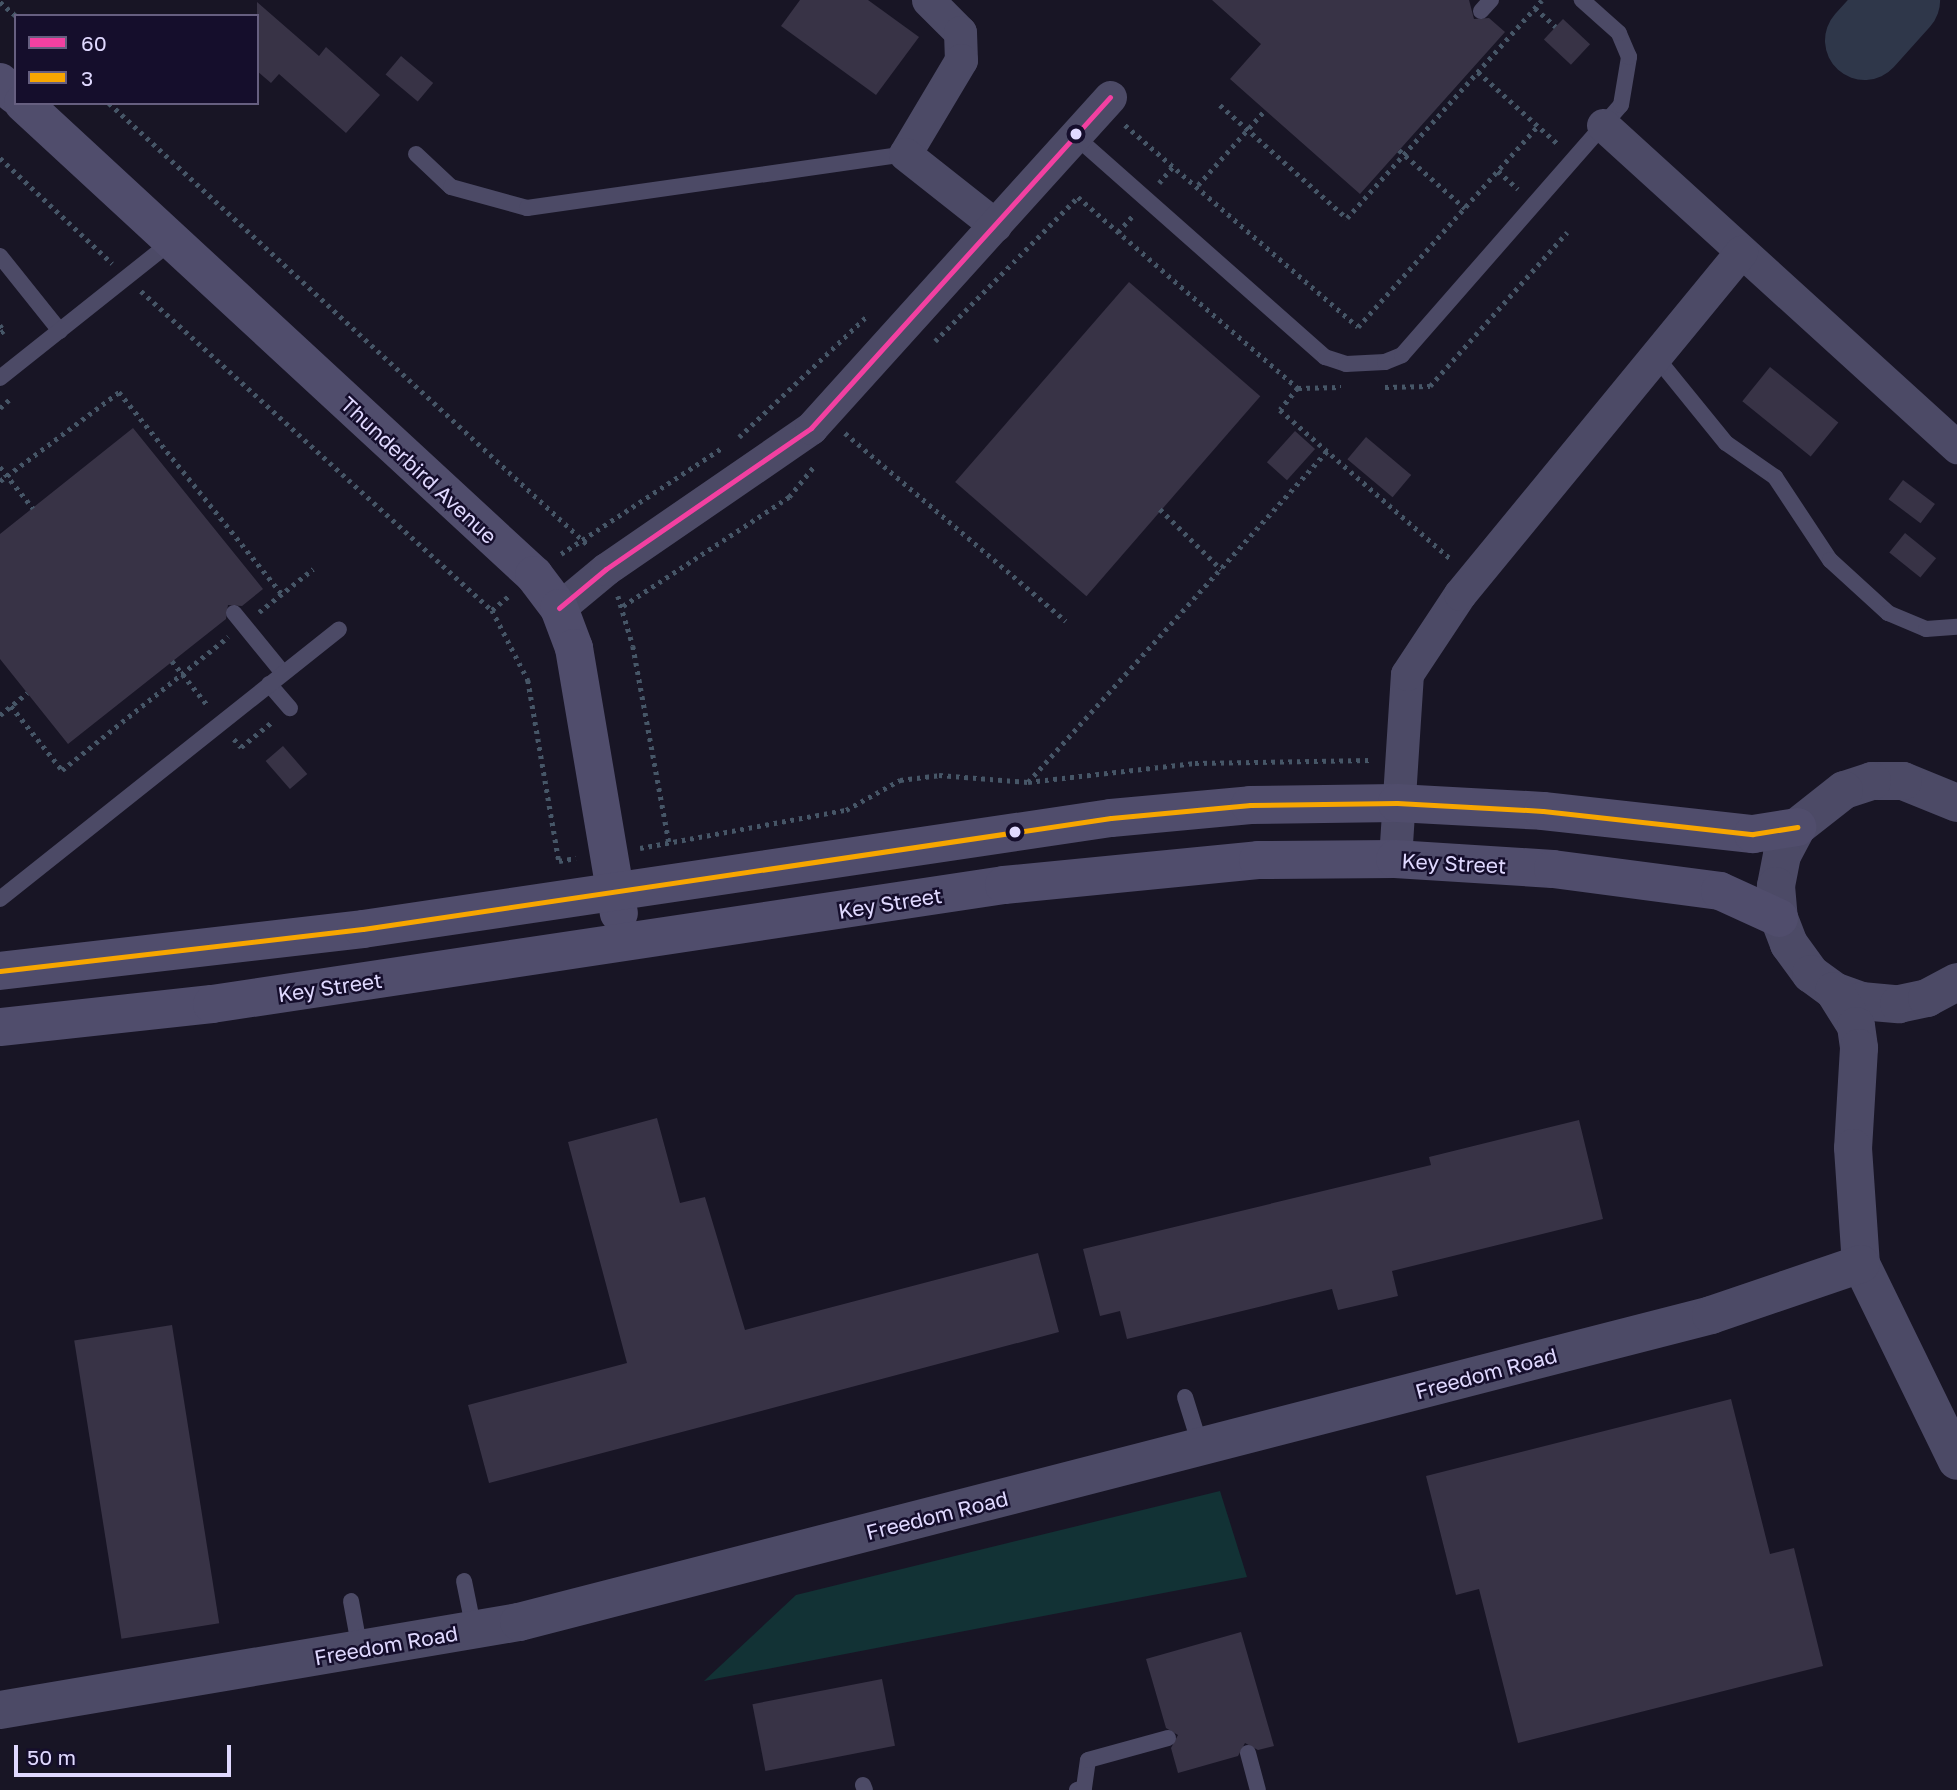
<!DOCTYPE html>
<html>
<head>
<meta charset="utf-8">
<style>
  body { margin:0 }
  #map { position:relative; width:1957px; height:1790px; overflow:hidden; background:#181525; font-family:"Golos Text",sans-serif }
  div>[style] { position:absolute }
  .green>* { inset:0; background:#123235 }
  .taxiway>* { height:79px; margin:-39.5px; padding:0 39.5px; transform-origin:39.5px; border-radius:39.5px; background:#2f374a }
  .building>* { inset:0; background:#383346; transform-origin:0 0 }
  .path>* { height:4.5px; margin-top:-2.25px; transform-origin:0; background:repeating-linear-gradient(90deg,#465667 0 3.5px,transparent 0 8.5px) }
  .service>* { height:16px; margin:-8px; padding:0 8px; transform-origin:8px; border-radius:8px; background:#4c4a66 }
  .minor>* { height:33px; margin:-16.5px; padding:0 16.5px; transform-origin:16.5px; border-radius:16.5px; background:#4c4a66 }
  .tertiary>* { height:38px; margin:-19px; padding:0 19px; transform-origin:19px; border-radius:19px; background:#4c4a66 }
  .secondary>* { height:38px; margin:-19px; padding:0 19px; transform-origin:19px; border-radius:19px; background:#504d6c }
  .bus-1>* { height:5px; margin:-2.5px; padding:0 2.5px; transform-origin:2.5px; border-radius:2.5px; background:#f240a1 }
  .bus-2>* { height:5px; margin:-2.5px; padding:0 2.5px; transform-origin:2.5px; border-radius:2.5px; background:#f7a600 }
  .dots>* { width:19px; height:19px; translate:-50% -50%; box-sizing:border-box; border:4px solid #150e2c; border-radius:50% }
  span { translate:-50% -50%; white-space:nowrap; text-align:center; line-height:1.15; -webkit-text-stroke:5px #150e2c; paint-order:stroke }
  .street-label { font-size:21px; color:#e0d9ff }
  .legend { position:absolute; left:14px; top:14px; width:245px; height:91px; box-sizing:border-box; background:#150e2c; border:2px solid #665f80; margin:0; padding:9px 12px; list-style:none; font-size:21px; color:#e0d9ff }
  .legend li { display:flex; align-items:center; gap:14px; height:35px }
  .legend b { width:35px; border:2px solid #665f80 }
  .scale { position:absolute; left:14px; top:1745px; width:217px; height:32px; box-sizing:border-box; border:4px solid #e0d9ff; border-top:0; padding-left:9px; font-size:21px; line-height:24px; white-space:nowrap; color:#e0d9ff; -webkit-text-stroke:5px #150e2c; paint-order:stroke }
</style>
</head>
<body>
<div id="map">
  <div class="green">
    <i style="clip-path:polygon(1220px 1491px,1247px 1577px,704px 1681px,796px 1595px)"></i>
  </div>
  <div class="taxiway">
    <i style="left:1864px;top:40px;width:54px;rotate:-48deg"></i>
  </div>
  <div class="building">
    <i style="clip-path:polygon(800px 0,868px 0,919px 37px,876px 95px,781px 26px)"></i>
    <i style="clip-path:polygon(1212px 0,1469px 0,1474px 19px,1489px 18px,1505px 32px,1360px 194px,1230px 79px,1261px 44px)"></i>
    <i style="clip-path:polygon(257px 2px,319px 56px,326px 47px,380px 95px,346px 133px,279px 74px,271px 83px,257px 71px)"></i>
    <i style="left:1563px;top:19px;width:37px;height:28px;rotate:43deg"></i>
    <i style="left:401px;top:56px;width:42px;height:24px;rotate:40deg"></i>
    <i style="left:1129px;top:282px;width:174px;height:265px;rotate:41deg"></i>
    <i style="left:1770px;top:367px;width:88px;height:44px;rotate:39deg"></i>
    <i style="clip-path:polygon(133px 428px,263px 589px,242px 606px,228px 605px,226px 619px,68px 744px,0 659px,0 534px)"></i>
    <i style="left:1295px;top:431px;width:27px;height:42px;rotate:42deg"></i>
    <i style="left:1366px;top:437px;width:59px;height:29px;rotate:40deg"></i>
    <i style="left:1903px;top:480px;width:40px;height:24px;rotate:37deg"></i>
    <i style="left:1905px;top:533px;width:40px;height:25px;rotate:39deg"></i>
    <i style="left:283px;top:746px;width:37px;height:23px;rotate:49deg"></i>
    <i style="clip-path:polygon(657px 1118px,680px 1203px,705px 1197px,745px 1330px,1038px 1253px,1059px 1332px,489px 1483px,468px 1405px,627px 1363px,568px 1142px)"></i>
    <i style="clip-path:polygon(1579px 1120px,1603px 1219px,1392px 1271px,1398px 1296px,1338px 1310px,1332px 1289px,1127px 1339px,1120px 1311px,1100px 1316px,1083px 1249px,1431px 1165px,1429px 1157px)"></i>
    <i style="left:172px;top:1325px;width:302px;height:99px;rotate:81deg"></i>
    <i style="clip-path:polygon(1731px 1399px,1770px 1554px,1794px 1548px,1823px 1666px,1518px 1743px,1479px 1589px,1456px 1595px,1426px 1476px)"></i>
    <i style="clip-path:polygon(1241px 1632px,1274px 1746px,1258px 1750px,1245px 1743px,1238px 1756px,1178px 1773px,1171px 1748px,1178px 1735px,1166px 1728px,1146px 1659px)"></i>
    <i style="left:882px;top:1679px;width:68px;height:132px;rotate:79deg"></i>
  </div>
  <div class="path">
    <i style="left:0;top:2px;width:21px;rotate:41deg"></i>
    <i style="left:1535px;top:8px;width:28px;rotate:42deg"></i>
    <i style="left:1478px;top:72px;width:108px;rotate:42deg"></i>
    <i style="left:109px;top:103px;width:653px;rotate:42.7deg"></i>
    <i style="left:1220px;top:105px;width:170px;rotate:41.7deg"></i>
    <i style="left:1347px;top:218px;width:292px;rotate:-48.2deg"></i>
    <i style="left:1125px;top:125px;width:308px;rotate:40.9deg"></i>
    <i style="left:1358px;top:327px;width:270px;rotate:-48.2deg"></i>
    <i style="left:1399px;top:150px;width:88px;rotate:41.3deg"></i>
    <i style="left:0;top:158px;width:154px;rotate:43.2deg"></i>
    <i style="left:1498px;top:171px;width:27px;rotate:42deg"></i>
    <i style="left:1159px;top:183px;width:25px;rotate:-50deg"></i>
    <i style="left:1198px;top:185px;width:101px;rotate:-48.2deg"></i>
    <i style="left:1118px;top:232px;width:24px;rotate:-48deg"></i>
    <i style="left:141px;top:291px;width:474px;rotate:42.3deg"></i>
    <i style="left:492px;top:610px;width:79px;rotate:62.8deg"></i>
    <i style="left:528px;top:680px;width:184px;rotate:80.3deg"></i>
    <i style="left:559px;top:861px;width:17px;rotate:-10deg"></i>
    <i style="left:0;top:325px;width:7px;rotate:56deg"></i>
    <i style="left:4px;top:331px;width:5px;rotate:143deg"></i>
    <i style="left:935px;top:341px;width:203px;rotate:-45.2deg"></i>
    <i style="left:1078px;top:197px;width:291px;rotate:41deg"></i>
    <i style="left:1298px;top:388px;width:43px;rotate:-1.3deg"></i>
    <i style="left:1385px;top:387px;width:45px;rotate:-1.3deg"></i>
    <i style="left:1430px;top:386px;width:206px;rotate:-48.3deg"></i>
    <i style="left:1298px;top:388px;width:28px;rotate:129deg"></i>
    <i style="left:1280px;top:410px;width:227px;rotate:41.1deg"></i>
    <i style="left:0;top:408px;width:13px;rotate:-42deg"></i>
    <i style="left:845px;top:433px;width:290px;rotate:40.4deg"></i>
    <i style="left:739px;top:437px;width:176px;rotate:-43.4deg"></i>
    <i style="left:0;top:467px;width:53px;rotate:51.2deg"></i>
    <i style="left:0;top:481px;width:149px;rotate:-36.8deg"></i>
    <i style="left:119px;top:392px;width:260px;rotate:51.1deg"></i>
    <i style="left:1160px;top:509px;width:86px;rotate:44.5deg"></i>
    <i style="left:561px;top:554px;width:191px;rotate:-33.4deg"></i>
    <i style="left:618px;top:596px;width:52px;rotate:73.3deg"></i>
    <i style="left:633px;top:646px;width:199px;rotate:79.6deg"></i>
    <i style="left:623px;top:606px;width:199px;rotate:-33.3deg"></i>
    <i style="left:789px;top:497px;width:41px;rotate:-50.9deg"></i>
    <i style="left:492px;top:610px;width:23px;rotate:-40deg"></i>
    <i style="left:259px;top:612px;width:69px;rotate:-38.5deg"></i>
    <i style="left:172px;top:661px;width:59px;rotate:51.2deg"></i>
    <i style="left:11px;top:706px;width:82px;rotate:51.4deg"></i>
    <i style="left:62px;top:770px;width:213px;rotate:-38.7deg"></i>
    <i style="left:0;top:715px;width:35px;rotate:-39deg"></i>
    <i style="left:234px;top:739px;width:11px;rotate:49deg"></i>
    <i style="left:241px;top:747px;width:40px;rotate:-39deg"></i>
    <i style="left:1028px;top:782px;width:446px;rotate:-47.9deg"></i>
    <i style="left:640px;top:848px;width:209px;rotate:-10.5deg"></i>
    <i style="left:846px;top:810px;width:62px;rotate:-29.1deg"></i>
    <i style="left:900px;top:780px;width:39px;rotate:-7deg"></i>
    <i style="left:939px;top:775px;width:89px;rotate:4.5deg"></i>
    <i style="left:1028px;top:782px;width:168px;rotate:-6.5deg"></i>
    <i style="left:1195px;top:763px;width:176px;rotate:-1deg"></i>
  </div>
  <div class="service">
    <i style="left:1481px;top:11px;width:15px;rotate:-48deg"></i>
    <i style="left:1075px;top:136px;width:334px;rotate:41.5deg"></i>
    <i style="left:1325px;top:357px;width:22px;rotate:18deg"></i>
    <i style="left:1346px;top:364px;width:39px;rotate:-3deg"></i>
    <i style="left:1385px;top:362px;width:18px;rotate:-22deg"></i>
    <i style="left:1402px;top:355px;width:332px;rotate:-48.8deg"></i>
    <i style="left:1621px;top:105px;width:49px;rotate:-80.5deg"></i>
    <i style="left:1629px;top:57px;width:26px;rotate:-113deg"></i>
    <i style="left:1619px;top:33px;width:50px;rotate:-138.3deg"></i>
    <i style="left:416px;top:154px;width:48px;rotate:43.3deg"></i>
    <i style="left:451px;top:187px;width:79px;rotate:15.4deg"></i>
    <i style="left:527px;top:208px;width:382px;rotate:-8.1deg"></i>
    <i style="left:0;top:256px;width:96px;rotate:51.3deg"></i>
    <i style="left:1656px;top:357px;width:111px;rotate:50.9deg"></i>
    <i style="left:1726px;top:443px;width:60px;rotate:34.8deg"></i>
    <i style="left:1775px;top:477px;width:100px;rotate:56.5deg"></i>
    <i style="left:1830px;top:560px;width:79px;rotate:42.4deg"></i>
    <i style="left:1888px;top:613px;width:41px;rotate:22.8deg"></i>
    <i style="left:1926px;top:629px;width:31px;rotate:-4deg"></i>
    <i style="left:0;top:378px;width:218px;rotate:-38.5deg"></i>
    <i style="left:234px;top:613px;width:77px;rotate:50.8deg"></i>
    <i style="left:269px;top:684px;width:32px;rotate:49deg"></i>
    <i style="left:0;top:899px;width:433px;rotate:-38.5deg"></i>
    <i style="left:1185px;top:1397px;width:53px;rotate:72.6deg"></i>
    <i style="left:464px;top:1581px;width:50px;rotate:78.5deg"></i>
    <i style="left:351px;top:1601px;width:50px;rotate:79.6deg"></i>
    <i style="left:1248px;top:1753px;width:38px;rotate:75deg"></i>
    <i style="left:863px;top:1785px;width:5px;rotate:68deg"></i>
    <i style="left:1077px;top:1790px;width:7px;rotate:-16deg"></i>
    <i style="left:1084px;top:1788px;width:28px;rotate:-82deg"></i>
    <i style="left:1088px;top:1760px;width:83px;rotate:-15.4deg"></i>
  </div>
  <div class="minor">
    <i style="left:928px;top:0;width:45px;rotate:45deg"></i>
    <i style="left:960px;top:32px;width:28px;rotate:88deg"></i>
    <i style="left:961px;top:60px;width:109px;rotate:120.8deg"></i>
    <i style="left:905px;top:154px;width:115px;rotate:38.3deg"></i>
    <i style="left:1603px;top:125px;width:479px;rotate:42.3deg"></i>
    <i style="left:559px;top:608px;width:61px;rotate:-39.7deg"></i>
    <i style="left:606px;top:569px;width:249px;rotate:-34.5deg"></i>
    <i style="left:811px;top:428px;width:446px;rotate:-47.9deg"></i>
    <i style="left:1395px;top:859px;width:185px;rotate:-86.3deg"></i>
    <i style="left:1407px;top:674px;width:96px;rotate:-56.5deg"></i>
    <i style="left:1460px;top:594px;width:443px;rotate:-50.6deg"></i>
  </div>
  <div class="tertiary">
    <i style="left:1957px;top:803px;width:58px;rotate:-157.8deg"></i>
    <i style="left:1903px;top:781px;width:31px;rotate:180deg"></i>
    <i style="left:1872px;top:781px;width:29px;rotate:162deg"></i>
    <i style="left:1844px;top:790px;width:60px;rotate:141.8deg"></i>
    <i style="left:1797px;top:827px;width:32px;rotate:118deg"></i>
    <i style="left:1782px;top:855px;width:32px;rotate:101deg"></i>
    <i style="left:1776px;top:886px;width:32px;rotate:85deg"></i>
    <i style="left:1779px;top:918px;width:28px;rotate:69deg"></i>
    <i style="left:1789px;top:944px;width:37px;rotate:54deg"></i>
    <i style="left:1811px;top:974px;width:29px;rotate:36deg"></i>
    <i style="left:1834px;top:991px;width:29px;rotate:20deg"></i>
    <i style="left:1861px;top:1001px;width:38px;rotate:5deg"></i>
    <i style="left:1899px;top:1004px;width:29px;rotate:-12deg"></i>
    <i style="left:1927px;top:998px;width:34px;rotate:-28deg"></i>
    <i style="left:1834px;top:991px;width:41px;rotate:57.8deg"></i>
    <i style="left:1856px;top:1026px;width:22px;rotate:82deg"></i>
    <i style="left:1859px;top:1048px;width:100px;rotate:93.4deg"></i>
    <i style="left:1853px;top:1148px;width:116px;rotate:86.1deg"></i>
    <i style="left:1861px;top:1264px;width:219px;rotate:64deg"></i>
    <i style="left:0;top:1710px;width:526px;rotate:-9.62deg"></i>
    <i style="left:519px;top:1622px;width:1231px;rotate:-14.44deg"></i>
    <i style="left:1711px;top:1315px;width:158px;rotate:-18.8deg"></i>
  </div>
  <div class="secondary">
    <i style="left:0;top:82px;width:21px;rotate:41deg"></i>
    <i style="left:23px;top:103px;width:696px;rotate:42.73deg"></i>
    <i style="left:534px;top:575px;width:41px;rotate:52.9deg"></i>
    <i style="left:559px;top:608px;width:43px;rotate:69.4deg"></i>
    <i style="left:574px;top:648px;width:269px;rotate:80.4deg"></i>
    <i style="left:0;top:971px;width:365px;rotate:-6.6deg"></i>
    <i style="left:363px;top:929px;width:756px;rotate:-8.44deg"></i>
    <i style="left:1111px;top:818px;width:140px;rotate:-5.3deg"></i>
    <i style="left:1250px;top:805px;width:147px;rotate:-0.8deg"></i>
    <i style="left:1397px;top:803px;width:146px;rotate:3.1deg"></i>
    <i style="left:1543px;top:811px;width:211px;rotate:6.3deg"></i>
    <i style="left:1753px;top:834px;width:45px;rotate:-9deg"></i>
    <i style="left:0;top:1027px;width:213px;rotate:-6.2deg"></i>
    <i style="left:212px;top:1004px;width:801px;rotate:-8.54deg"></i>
    <i style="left:1004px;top:885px;width:255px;rotate:-5.6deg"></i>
    <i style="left:1258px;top:860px;width:137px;rotate:-0.4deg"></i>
    <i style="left:1395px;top:859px;width:158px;rotate:3.6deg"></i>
    <i style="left:1553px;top:869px;width:168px;rotate:7.5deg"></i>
    <i style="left:1720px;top:891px;width:65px;rotate:24.6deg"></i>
  </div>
  <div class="bus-1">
    <i style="left:559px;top:608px;width:61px;rotate:-39.7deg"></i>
    <i style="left:606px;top:569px;width:249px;rotate:-34.5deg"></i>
    <i style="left:811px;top:428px;width:446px;rotate:-47.9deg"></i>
  </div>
  <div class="bus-2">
    <i style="left:0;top:971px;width:365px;rotate:-6.6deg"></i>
    <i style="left:363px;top:929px;width:756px;rotate:-8.44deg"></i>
    <i style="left:1111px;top:818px;width:140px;rotate:-5.3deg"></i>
    <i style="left:1250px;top:805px;width:147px;rotate:-0.8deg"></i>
    <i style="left:1397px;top:803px;width:146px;rotate:3.1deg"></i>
    <i style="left:1543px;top:811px;width:211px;rotate:6.3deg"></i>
    <i style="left:1753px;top:834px;width:45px;rotate:-9deg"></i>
  </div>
  <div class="dots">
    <i style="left:1076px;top:134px;background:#e0d9ff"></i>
    <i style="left:1015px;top:832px;background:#e0d9ff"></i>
  </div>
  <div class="street-label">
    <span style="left:419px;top:470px;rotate:43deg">Thunderbird Avenue</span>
    <span style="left:1454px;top:863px;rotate:3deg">Key Street</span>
    <span style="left:890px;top:903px;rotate:-9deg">Key Street</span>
    <span style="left:330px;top:987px;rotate:-8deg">Key Street</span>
    <span style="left:1486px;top:1373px;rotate:-15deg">Freedom Road</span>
    <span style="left:937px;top:1515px;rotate:-14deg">Freedom Road</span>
    <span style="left:386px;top:1645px;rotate:-10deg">Freedom Road</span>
  </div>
  <ul class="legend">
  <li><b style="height:9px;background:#f240a1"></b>60</li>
  <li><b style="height:9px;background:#f7a600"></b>3</li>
  </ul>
  <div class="scale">50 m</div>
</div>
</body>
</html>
